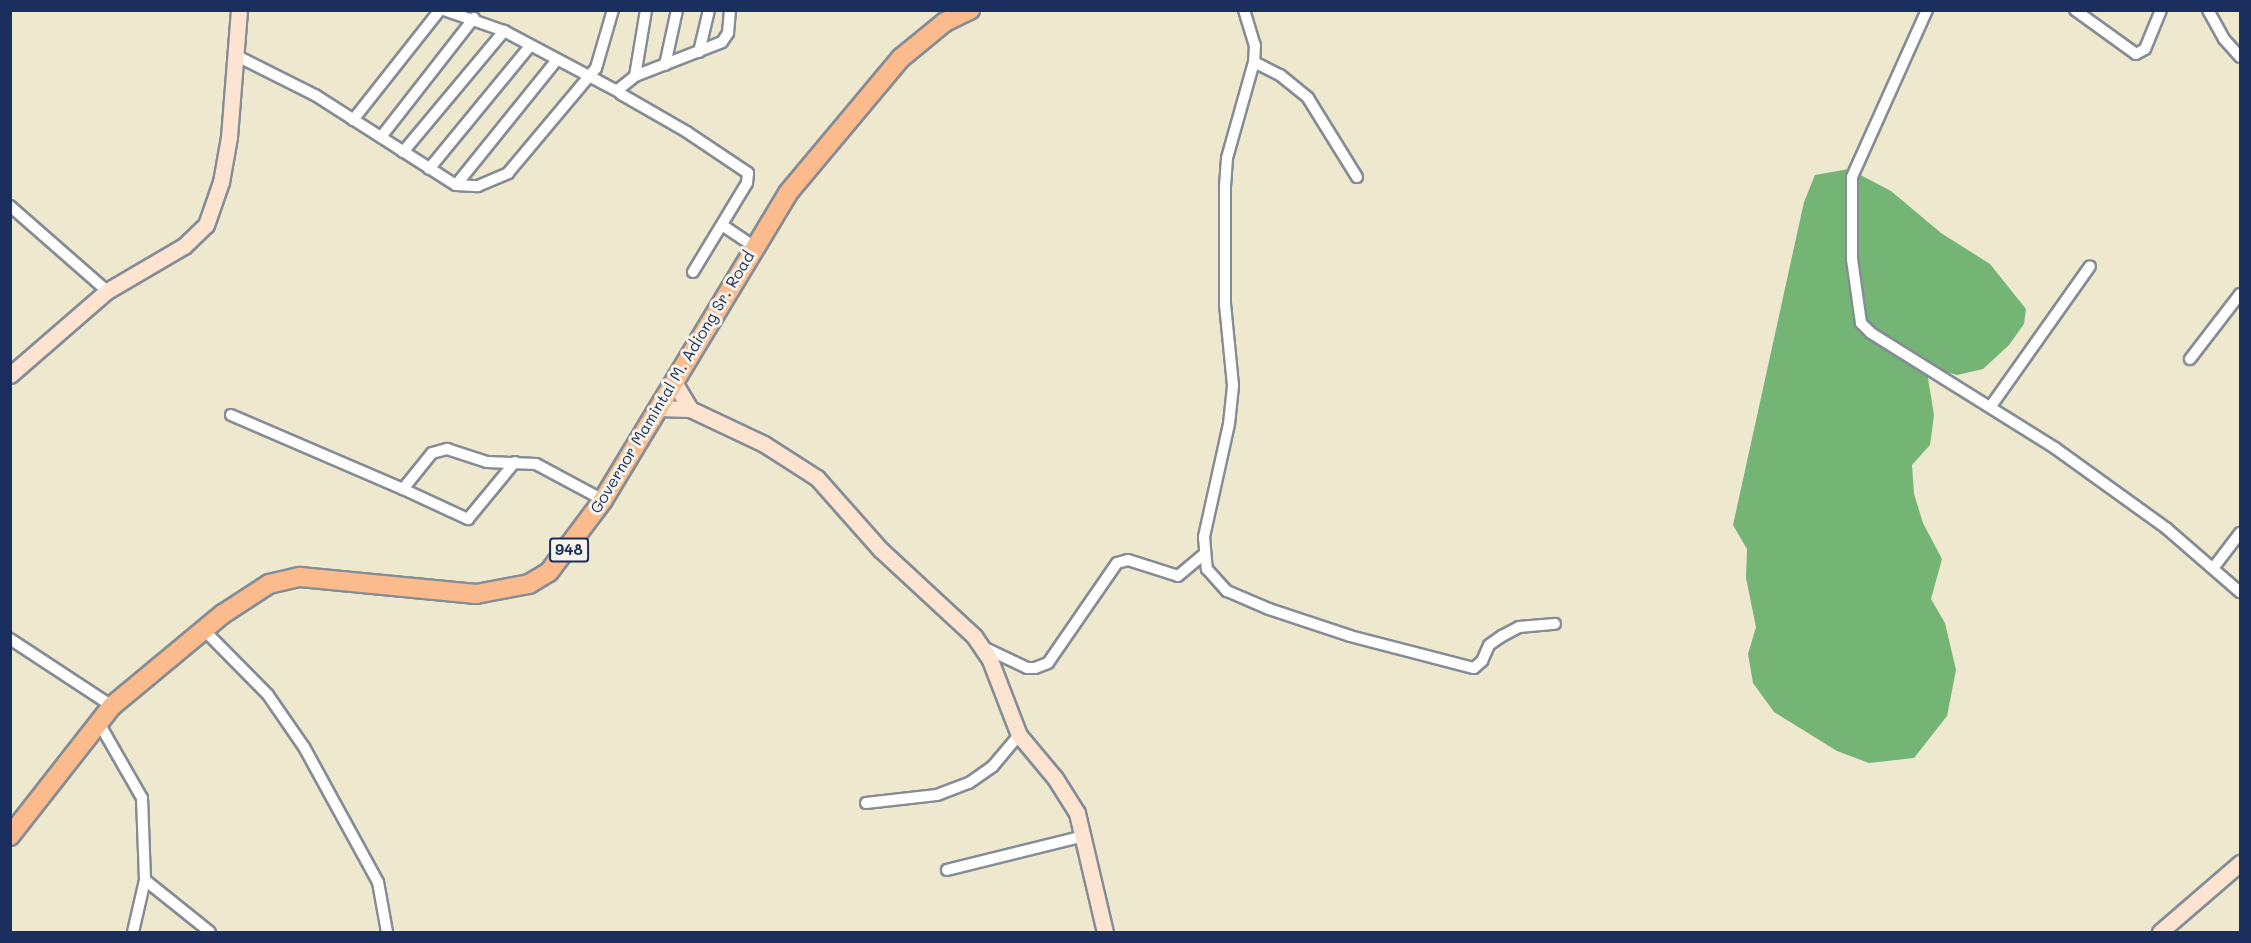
<!DOCTYPE html>
<html>
<head>
<meta charset="utf-8">
<style>
  body { margin:0 }
  #map { position:relative; width:2251px; height:943px; overflow:hidden; background:#eee8cf; font-family:Mali,sans-serif }
  div>[style] { position:absolute }
  .forest>* { inset:0; background:#74b475 }
  .roads { filter:drop-shadow(2px 0 #848c96) drop-shadow(-2px 0 #848c96) drop-shadow(0 2px #848c96) drop-shadow(0 -2px #848c96) }
  .street>* { height:10px; margin:-5px; padding:0 5px; transform-origin:5px; border-radius:5px; background:#fff }
  .secondary>* { height:15px; margin:-7.5px; padding:0 7.5px; transform-origin:7.5px; border-radius:7.5px; background:#fde4d1 }
  .primary>* { height:18px; margin:-9px; padding:0 9px; transform-origin:9px; border-radius:9px; background:#fbbb8c }
  span { translate:-50% -50%; white-space:nowrap; text-align:center; line-height:1.15; -webkit-text-stroke:6px #f7f3e8; paint-order:stroke }
  .shield-label span { padding:2px 4px; background:#f7f3e8; border:2px solid; border-radius:4px; -webkit-text-stroke-width:0 }
  .shield-label { font-size:15px; color:#1b2f5e; font-weight:700 }
  .street-label { font-size:16px; color:#1b2f5e }
  .frame { position:absolute; inset:0; border:12px solid #1b2f5e; pointer-events:none }
</style>
</head>
<body>
<div id="map">
  <div class="forest">
    <i style="clip-path:polygon(1849px 169px,1891px 191px,1941px 233px,1990px 264px,2026px 309px,2024px 324px,2009px 345px,1983px 369px,1957px 375px,1926px 366px,1934px 415px,1930px 445px,1912px 465px,1914px 494px,1923px 523px,1942px 559px,1931px 599px,1945px 623px,1956px 670px,1947px 716px,1914px 758px,1869px 763px,1837px 751px,1774px 712px,1753px 683px,1748px 654px,1756px 627px,1746px 578px,1747px 549px,1733px 525px,1804px 202px,1815px 175px)"></i>
  </div>
  <div class="roads">
    <div class="street">
      <i style="left:444px;top:10px;width:64px;rotate:19.3deg"></i>
      <i style="left:504px;top:31px;width:130px;rotate:27.9deg"></i>
      <i style="left:1244px;top:10px;width:37px;rotate:73deg"></i>
      <i style="left:1255px;top:45px;width:17px;rotate:93deg"></i>
      <i style="left:1254px;top:62px;width:100px;rotate:105.7deg"></i>
      <i style="left:1227px;top:158px;width:30px;rotate:94deg"></i>
      <i style="left:1225px;top:188px;width:116px;rotate:90deg"></i>
      <i style="left:1225px;top:304px;width:82px;rotate:84.4deg"></i>
      <i style="left:1233px;top:386px;width:38px;rotate:96deg"></i>
      <i style="left:1229px;top:424px;width:116px;rotate:102.5deg"></i>
      <i style="left:1204px;top:537px;width:32px;rotate:85deg"></i>
      <i style="left:1207px;top:569px;width:30px;rotate:48deg"></i>
      <i style="left:1227px;top:591px;width:46px;rotate:23.2deg"></i>
      <i style="left:1269px;top:609px;width:85px;rotate:18.4deg"></i>
      <i style="left:1350px;top:636px;width:128px;rotate:14.5deg"></i>
      <i style="left:1474px;top:668px;width:11px;rotate:-41deg"></i>
      <i style="left:1482px;top:661px;width:17px;rotate:-66deg"></i>
      <i style="left:1489px;top:645px;width:16px;rotate:-35deg"></i>
      <i style="left:1502px;top:636px;width:19px;rotate:-28deg"></i>
      <i style="left:1519px;top:627px;width:36px;rotate:-5deg"></i>
      <i style="left:1927px;top:10px;width:183px;rotate:114.2deg"></i>
      <i style="left:1852px;top:177px;width:82px;rotate:90deg"></i>
      <i style="left:1852px;top:259px;width:65px;rotate:82deg"></i>
      <i style="left:1861px;top:323px;width:14px;rotate:45deg"></i>
      <i style="left:1871px;top:333px;width:217px;rotate:32deg"></i>
      <i style="left:2055px;top:448px;width:137px;rotate:35.8deg"></i>
      <i style="left:2166px;top:528px;width:98px;rotate:40.9deg"></i>
      <i style="left:2075px;top:10px;width:75px;rotate:35.8deg"></i>
      <i style="left:2136px;top:54px;width:10px;rotate:-29deg"></i>
      <i style="left:2145px;top:49px;width:42px;rotate:-67.7deg"></i>
      <i style="left:2208px;top:10px;width:33px;rotate:61deg"></i>
      <i style="left:2224px;top:39px;width:24px;rotate:48deg"></i>
      <i style="left:699px;top:52px;width:43px;rotate:-76.6deg"></i>
      <i style="left:237px;top:56px;width:87px;rotate:26.6deg"></i>
      <i style="left:315px;top:95px;width:167px;rotate:32.6deg"></i>
      <i style="left:456px;top:185px;width:22px;rotate:3deg"></i>
      <i style="left:478px;top:186px;width:33px;rotate:-23deg"></i>
      <i style="left:508px;top:173px;width:137px;rotate:-50deg"></i>
      <i style="left:596px;top:68px;width:60px;rotate:-73.7deg"></i>
      <i style="left:1254px;top:62px;width:29px;rotate:27deg"></i>
      <i style="left:1280px;top:75px;width:36px;rotate:39deg"></i>
      <i style="left:1308px;top:98px;width:93px;rotate:58.2deg"></i>
      <i style="left:665px;top:65px;width:56px;rotate:-77.7deg"></i>
      <i style="left:635px;top:76px;width:67px;rotate:-80.5deg"></i>
      <i style="left:353px;top:120px;width:140px;rotate:-51.7deg"></i>
      <i style="left:381px;top:137px;width:151px;rotate:-52deg"></i>
      <i style="left:403px;top:152px;width:158px;rotate:-50.1deg"></i>
      <i style="left:429px;top:169px;width:159px;rotate:-50.6deg"></i>
      <i style="left:456px;top:185px;width:161px;rotate:-51.1deg"></i>
      <i style="left:10px;top:206px;width:129px;rotate:41.2deg"></i>
      <i style="left:722px;top:225px;width:37px;rotate:34deg"></i>
      <i style="left:693px;top:272px;width:104px;rotate:-58.8deg"></i>
      <i style="left:747px;top:183px;width:10px;rotate:-84deg"></i>
      <i style="left:748px;top:173px;width:73px;rotate:-146.1deg"></i>
      <i style="left:687px;top:132px;width:76px;rotate:-150.1deg"></i>
      <i style="left:621px;top:94px;width:5px;rotate:-112deg"></i>
      <i style="left:619px;top:89px;width:21px;rotate:-39deg"></i>
      <i style="left:635px;top:76px;width:93px;rotate:-21.3deg"></i>
      <i style="left:722px;top:42px;width:11px;rotate:-56deg"></i>
      <i style="left:728px;top:33px;width:23px;rotate:-85deg"></i>
      <i style="left:2190px;top:359px;width:82px;rotate:-52.4deg"></i>
      <i style="left:1991px;top:406px;width:171px;rotate:-54.7deg"></i>
      <i style="left:231px;top:415px;width:187px;rotate:23.3deg"></i>
      <i style="left:403px;top:489px;width:46px;rotate:-51.1deg"></i>
      <i style="left:432px;top:453px;width:16px;rotate:-15deg"></i>
      <i style="left:447px;top:449px;width:42px;rotate:18deg"></i>
      <i style="left:487px;top:462px;width:49px;rotate:2.3deg"></i>
      <i style="left:536px;top:464px;width:76px;rotate:28.2deg"></i>
      <i style="left:403px;top:489px;width:72px;rotate:24.8deg"></i>
      <i style="left:468px;top:519px;width:74px;rotate:-50.5deg"></i>
      <i style="left:2214px;top:567px;width:43px;rotate:-52.6deg"></i>
      <i style="left:204px;top:630px;width:91px;rotate:45.4deg"></i>
      <i style="left:268px;top:695px;width:63px;rotate:55.3deg"></i>
      <i style="left:304px;top:747px;width:154px;rotate:61.3deg"></i>
      <i style="left:378px;top:882px;width:51px;rotate:79.8deg"></i>
      <i style="left:10px;top:639px;width:122px;rotate:33.3deg"></i>
      <i style="left:983px;top:647px;width:49px;rotate:25.5deg"></i>
      <i style="left:1027px;top:668px;width:8px"></i>
      <i style="left:1035px;top:668px;width:14px;rotate:-21deg"></i>
      <i style="left:1048px;top:663px;width:121px;rotate:-55.4deg"></i>
      <i style="left:1117px;top:563px;width:11px;rotate:-15deg"></i>
      <i style="left:1128px;top:560px;width:52px;rotate:17.7deg"></i>
      <i style="left:1178px;top:576px;width:33px;rotate:-40deg"></i>
      <i style="left:99px;top:723px;width:86px;rotate:60.2deg"></i>
      <i style="left:142px;top:798px;width:82px;rotate:87.9deg"></i>
      <i style="left:145px;top:880px;width:53px;rotate:103deg"></i>
      <i style="left:866px;top:803px;width:71px;rotate:-6.4deg"></i>
      <i style="left:937px;top:795px;width:34px;rotate:-21deg"></i>
      <i style="left:969px;top:783px;width:29px;rotate:-35deg"></i>
      <i style="left:993px;top:766px;width:40px;rotate:-50deg"></i>
      <i style="left:947px;top:870px;width:141px;rotate:-13.9deg"></i>
      <i style="left:145px;top:880px;width:83px;rotate:38.7deg"></i>
    </div>
    <div class="secondary">
      <i style="left:10px;top:375px;width:128px;rotate:-40.9deg"></i>
      <i style="left:107px;top:291px;width:89px;rotate:-30.3deg"></i>
      <i style="left:184px;top:246px;width:30px;rotate:-44deg"></i>
      <i style="left:206px;top:225px;width:46px;rotate:-70.8deg"></i>
      <i style="left:221px;top:182px;width:46px;rotate:-79.9deg"></i>
      <i style="left:229px;top:137px;width:127px;rotate:-85.5deg"></i>
      <i style="left:674px;top:382px;width:31px;rotate:59deg"></i>
      <i style="left:658px;top:408px;width:32px;rotate:2deg"></i>
      <i style="left:690px;top:409px;width:82px;rotate:25.3deg"></i>
      <i style="left:764px;top:444px;width:63px;rotate:32.7deg"></i>
      <i style="left:817px;top:478px;width:96px;rotate:48.4deg"></i>
      <i style="left:881px;top:550px;width:127px;rotate:42.8deg"></i>
      <i style="left:974px;top:636px;width:29px;rotate:56deg"></i>
      <i style="left:990px;top:660px;width:80px;rotate:68.9deg"></i>
      <i style="left:1019px;top:735px;width:56px;rotate:50.1deg"></i>
      <i style="left:1055px;top:778px;width:41px;rotate:57.8deg"></i>
      <i style="left:1077px;top:813px;width:122px;rotate:76.8deg"></i>
      <i style="left:2160px;top:932px;width:106px;rotate:-40.8deg"></i>
    </div>
    <div class="primary">
      <i style="left:10px;top:836px;width:165px;rotate:-51.9deg"></i>
      <i style="left:112px;top:706px;width:144px;rotate:-39.7deg"></i>
      <i style="left:223px;top:614px;width:55px;rotate:-33.1deg"></i>
      <i style="left:269px;top:584px;width:32px;rotate:-13deg"></i>
      <i style="left:300px;top:577px;width:177px;rotate:5.5deg"></i>
      <i style="left:476px;top:594px;width:54px;rotate:-10.7deg"></i>
      <i style="left:529px;top:584px;width:23px;rotate:-31deg"></i>
      <i style="left:549px;top:572px;width:90px;rotate:-53.1deg"></i>
      <i style="left:603px;top:500px;width:358px;rotate:-58.9deg"></i>
      <i style="left:788px;top:193px;width:176px;rotate:-50.1deg"></i>
      <i style="left:901px;top:58px;width:57px;rotate:-39.3deg"></i>
      <i style="left:945px;top:22px;width:28px;rotate:-26deg"></i>
    </div>
  </div>
  <div class="shield-label">
    <span style="left:569px;top:550px">948</span>
  </div>
  <div class="street-label">
    <span style="left:672px;top:382px;rotate:-59deg">Governor Mamintal M. Adiong Sr. Road</span>
  </div>
  <div class="frame"></div>
</div>
</body>
</html>
